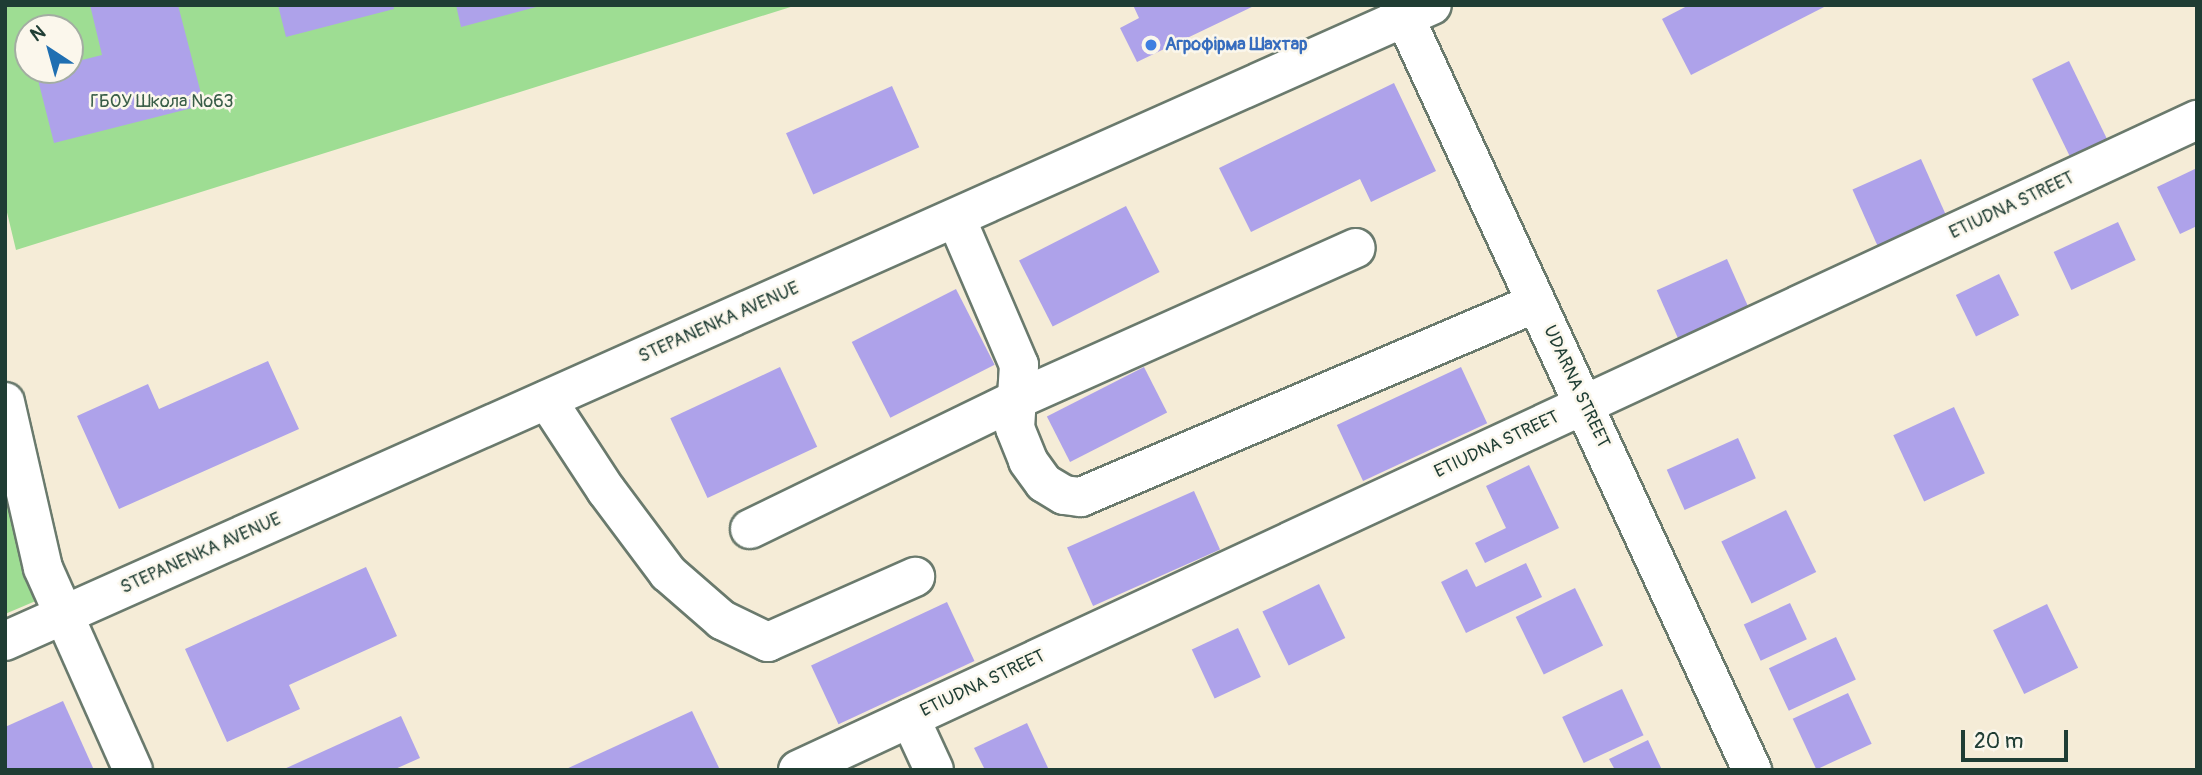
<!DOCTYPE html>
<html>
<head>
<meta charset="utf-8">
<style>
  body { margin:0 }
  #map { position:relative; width:2202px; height:775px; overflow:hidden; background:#f5ecd7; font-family:Pangolin,sans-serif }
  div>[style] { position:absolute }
  .green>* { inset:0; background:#9edd93 }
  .building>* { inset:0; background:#aea2ea; transform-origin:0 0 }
  .roads { filter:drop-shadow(2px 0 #6a7a6d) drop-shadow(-2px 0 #6a7a6d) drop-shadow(0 2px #6a7a6d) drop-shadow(0 -2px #6a7a6d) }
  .minor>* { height:38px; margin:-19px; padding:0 19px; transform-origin:19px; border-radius:19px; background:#fff }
  .dots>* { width:19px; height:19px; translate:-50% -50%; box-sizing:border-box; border:4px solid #fbf7ec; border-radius:50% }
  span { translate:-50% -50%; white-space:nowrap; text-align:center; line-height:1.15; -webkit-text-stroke:5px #fbf7ec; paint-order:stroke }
  .shop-label { font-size:18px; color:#366cbe; font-weight:700 }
  .left { translate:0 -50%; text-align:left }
  .park-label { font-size:18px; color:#385d47 }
  .street-label { font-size:18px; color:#1f3d34 }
  .frame { position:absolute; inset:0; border:7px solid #1f3d34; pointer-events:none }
  .north { position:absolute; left:14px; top:14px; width:70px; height:70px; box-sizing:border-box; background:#fbf7ec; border:2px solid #a3ada2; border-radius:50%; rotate:324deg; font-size:19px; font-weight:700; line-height:28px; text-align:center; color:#1f3d34 }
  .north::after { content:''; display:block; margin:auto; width:24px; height:32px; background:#1f6fb2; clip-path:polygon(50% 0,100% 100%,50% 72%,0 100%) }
  .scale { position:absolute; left:1961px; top:730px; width:107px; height:32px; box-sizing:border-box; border:4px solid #1f3d34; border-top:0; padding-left:9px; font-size:21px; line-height:24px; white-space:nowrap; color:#1f3d34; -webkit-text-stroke:5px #fbf7ec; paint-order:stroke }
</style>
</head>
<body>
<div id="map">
  <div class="green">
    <i style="clip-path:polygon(evenodd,5px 5px,797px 5px,16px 250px,5px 204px,5px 5px,28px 28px,70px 28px,70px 70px,28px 70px,28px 28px)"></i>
    <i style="clip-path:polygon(5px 469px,38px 600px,5px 614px)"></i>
  </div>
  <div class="building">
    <i style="clip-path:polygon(90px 5px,178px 5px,204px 105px,54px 143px,36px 72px,70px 70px,70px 63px,102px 55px)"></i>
    <i style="clip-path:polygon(278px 5px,393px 5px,394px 9px,286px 37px)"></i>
    <i style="clip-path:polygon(456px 5px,540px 5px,540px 6px,461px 27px)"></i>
    <i style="clip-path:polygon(1133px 5px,1256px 5px,1137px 62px,1120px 28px,1139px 18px)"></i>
    <i style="clip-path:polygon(1689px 5px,1828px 5px,1691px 75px,1662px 19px)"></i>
    <i style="left:2069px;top:61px;width:87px;height:41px;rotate:64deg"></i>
    <i style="clip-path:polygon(1394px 83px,1436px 171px,1371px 202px,1360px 179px,1251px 232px,1219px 168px)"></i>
    <i style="left:892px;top:86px;width:67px;height:116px;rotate:66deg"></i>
    <i style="left:1921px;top:159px;width:64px;height:75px;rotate:66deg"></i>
    <i style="clip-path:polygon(2197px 168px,2197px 226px,2180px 234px,2157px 187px)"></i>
    <i style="left:1126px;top:206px;width:74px;height:120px;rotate:63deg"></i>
    <i style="left:2118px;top:222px;width:42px;height:71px;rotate:65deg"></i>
    <i style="left:1727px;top:259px;width:62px;height:77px;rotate:66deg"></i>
    <i style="left:1999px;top:274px;width:46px;height:48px;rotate:64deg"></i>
    <i style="left:956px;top:289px;width:85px;height:117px;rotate:63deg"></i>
    <i style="clip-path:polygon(268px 361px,299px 429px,119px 509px,77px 416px,148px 384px,159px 409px)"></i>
    <i style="left:780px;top:367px;width:88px;height:121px;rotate:65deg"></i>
    <i style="left:1144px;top:367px;width:51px;height:109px;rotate:63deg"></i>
    <i style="left:1461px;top:367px;width:62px;height:137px;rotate:65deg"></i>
    <i style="left:1954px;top:407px;width:73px;height:67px;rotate:65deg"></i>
    <i style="left:1738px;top:438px;width:44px;height:78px;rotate:66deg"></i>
    <i style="clip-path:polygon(1529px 465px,1559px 528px,1485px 563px,1475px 543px,1506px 528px,1486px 486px)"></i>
    <i style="left:1194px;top:491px;width:64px;height:139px;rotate:66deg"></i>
    <i style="left:1786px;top:510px;width:69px;height:72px;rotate:64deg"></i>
    <i style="clip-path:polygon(1526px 563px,1542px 597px,1466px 633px,1441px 582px,1467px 569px,1476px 587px)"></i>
    <i style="clip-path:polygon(366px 567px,397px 636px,289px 685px,300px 709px,227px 742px,185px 649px)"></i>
    <i style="left:1319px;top:584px;width:60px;height:63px;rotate:64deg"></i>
    <i style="left:1575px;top:588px;width:64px;height:66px;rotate:64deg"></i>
    <i style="left:947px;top:602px;width:65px;height:150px;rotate:65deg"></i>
    <i style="left:1790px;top:603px;width:40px;height:51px;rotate:65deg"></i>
    <i style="left:2047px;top:604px;width:71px;height:60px;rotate:64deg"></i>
    <i style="left:1238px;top:628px;width:54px;height:51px;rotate:65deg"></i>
    <i style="left:1836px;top:637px;width:47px;height:74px;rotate:65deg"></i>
    <i style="left:1622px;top:689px;width:51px;height:66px;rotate:65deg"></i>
    <i style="left:1848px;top:693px;width:56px;height:61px;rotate:65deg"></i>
    <i style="clip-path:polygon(63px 701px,94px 770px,5px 770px,5px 727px)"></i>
    <i style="clip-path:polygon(692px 711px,720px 770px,564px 770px)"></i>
    <i style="clip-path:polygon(401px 716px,420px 758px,393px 770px,282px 770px)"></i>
    <i style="clip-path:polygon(1027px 723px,1049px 770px,985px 770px,974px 748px)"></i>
    <i style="clip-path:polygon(1648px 740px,1662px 770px,1615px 770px,1609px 759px)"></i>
  </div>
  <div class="roads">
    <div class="minor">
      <i style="left:1399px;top:5px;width:843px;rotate:65.23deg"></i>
      <i style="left:956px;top:218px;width:160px;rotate:66.8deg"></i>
      <i style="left:1019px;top:365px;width:63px;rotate:93.6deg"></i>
      <i style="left:1015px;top:428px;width:35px;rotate:68deg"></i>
      <i style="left:1028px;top:461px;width:27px;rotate:54deg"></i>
      <i style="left:1044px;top:483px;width:23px;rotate:31deg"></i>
      <i style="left:1064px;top:495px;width:17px;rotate:7deg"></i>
      <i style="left:1081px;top:497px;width:495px;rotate:-23.1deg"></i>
      <i style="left:547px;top:400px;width:108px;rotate:56.8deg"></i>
      <i style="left:606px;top:490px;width:104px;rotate:53.2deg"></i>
      <i style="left:668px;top:573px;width:72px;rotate:41deg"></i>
      <i style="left:722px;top:620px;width:51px;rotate:25.6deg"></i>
      <i style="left:768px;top:642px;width:161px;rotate:-23.9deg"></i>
      <i style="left:5px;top:402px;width:170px;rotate:77.1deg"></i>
      <i style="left:43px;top:568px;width:221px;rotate:66deg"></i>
      <i style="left:750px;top:529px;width:296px;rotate:-25.9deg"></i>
      <i style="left:1016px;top:400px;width:372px;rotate:-24.1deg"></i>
      <i style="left:5px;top:641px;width:1562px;rotate:-24.02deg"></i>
      <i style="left:910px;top:718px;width:57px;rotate:65.2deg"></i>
      <i style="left:798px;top:770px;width:1543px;rotate:-24.92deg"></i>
    </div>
  </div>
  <div class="dots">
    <i style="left:1151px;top:45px;background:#3f7fe0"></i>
  </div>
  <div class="shop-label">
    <span class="left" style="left:1165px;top:45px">Агрофірма Шахтар</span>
  </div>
  <div class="park-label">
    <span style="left:162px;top:102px">ГБОУ Школа №63</span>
  </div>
  <div class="street-label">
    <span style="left:2012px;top:206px;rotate:-25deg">ETIUDNA STREET</span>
    <span style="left:719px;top:323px;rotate:-24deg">STEPANENKA AVENUE</span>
    <span style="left:1576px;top:387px;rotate:65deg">UDARNA STREET</span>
    <span style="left:1497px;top:445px;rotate:-25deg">ETIUDNA STREET</span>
    <span style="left:201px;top:554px;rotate:-24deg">STEPANENKA AVENUE</span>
    <span style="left:983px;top:684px;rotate:-25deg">ETIUDNA STREET</span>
  </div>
  <div class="frame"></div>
  <div class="north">N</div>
  <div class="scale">20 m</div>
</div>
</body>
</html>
